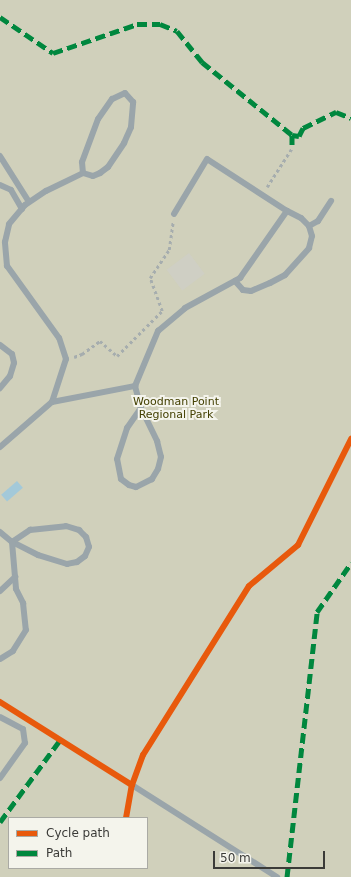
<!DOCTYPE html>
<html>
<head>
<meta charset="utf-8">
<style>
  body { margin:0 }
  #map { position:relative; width:351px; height:877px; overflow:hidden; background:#e5e5e1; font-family:"DejaVu Sans",sans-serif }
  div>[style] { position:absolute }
  .green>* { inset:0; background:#d0d0bb }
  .water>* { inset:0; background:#a3c9d9; transform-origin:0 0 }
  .building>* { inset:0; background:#cfcfc4; transform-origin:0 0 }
  .path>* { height:2.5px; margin-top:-1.25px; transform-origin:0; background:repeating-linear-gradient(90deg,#a6adae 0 3px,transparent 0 6px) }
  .lane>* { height:6px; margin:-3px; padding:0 3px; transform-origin:3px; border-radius:3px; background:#9aa5aa }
  .quiet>* { height:5px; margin-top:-2.5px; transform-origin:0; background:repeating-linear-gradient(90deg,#00873e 0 10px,transparent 0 15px) }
  .cycleway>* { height:6px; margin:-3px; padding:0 3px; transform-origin:3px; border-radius:3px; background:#e8590c }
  span { translate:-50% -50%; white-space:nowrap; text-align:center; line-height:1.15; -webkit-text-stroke:4px #f4f4ec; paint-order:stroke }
  .park-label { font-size:11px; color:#444103 }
  .legend { position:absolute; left:8px; top:817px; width:140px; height:52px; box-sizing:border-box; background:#f4f4ec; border:1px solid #aaaaa4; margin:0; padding:5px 7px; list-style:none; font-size:12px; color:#3b3b38 }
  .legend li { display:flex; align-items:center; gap:8px; height:20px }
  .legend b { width:20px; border:1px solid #aaaaa4 }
  .scale { position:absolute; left:213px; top:851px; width:112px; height:18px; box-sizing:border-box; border:2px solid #3b3b38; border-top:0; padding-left:5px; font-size:12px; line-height:14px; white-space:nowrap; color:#3b3b38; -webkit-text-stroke:3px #f4f4ec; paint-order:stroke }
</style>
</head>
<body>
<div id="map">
  <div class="green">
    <i style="clip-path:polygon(evenodd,0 0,351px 0,351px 877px,0 877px,0 0,9px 818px,147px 818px,147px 868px,9px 868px,9px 818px)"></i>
  </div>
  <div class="water">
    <i style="left:17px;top:481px;width:9px;height:21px;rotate:49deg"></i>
  </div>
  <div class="building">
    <i style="left:189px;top:253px;width:26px;height:28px;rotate:53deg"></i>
  </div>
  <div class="path">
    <i style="left:267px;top:187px;width:46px;rotate:-57.3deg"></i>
    <i style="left:162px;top:311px;width:35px;rotate:-110deg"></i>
    <i style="left:150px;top:278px;width:34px;rotate:-56deg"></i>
    <i style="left:169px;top:250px;width:28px;rotate:-82deg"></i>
    <i style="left:74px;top:357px;width:9px;rotate:-21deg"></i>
    <i style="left:82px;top:354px;width:22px;rotate:-36deg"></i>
    <i style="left:100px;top:341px;width:23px;rotate:41deg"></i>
    <i style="left:117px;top:356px;width:64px;rotate:-45deg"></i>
  </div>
  <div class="lane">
    <i style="left:0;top:156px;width:54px;rotate:57.8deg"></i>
    <i style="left:0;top:185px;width:12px;rotate:24deg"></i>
    <i style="left:11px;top:190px;width:22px;rotate:60deg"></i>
    <i style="left:309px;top:226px;width:10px;rotate:-29deg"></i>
    <i style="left:318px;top:221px;width:24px;rotate:-57deg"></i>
    <i style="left:235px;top:281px;width:12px;rotate:48deg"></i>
    <i style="left:243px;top:290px;width:8px;rotate:7deg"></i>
    <i style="left:251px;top:291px;width:21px;rotate:-23deg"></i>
    <i style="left:270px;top:283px;width:17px;rotate:-28deg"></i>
    <i style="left:285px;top:275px;width:36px;rotate:-48deg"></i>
    <i style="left:309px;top:248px;width:12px;rotate:-76deg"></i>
    <i style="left:312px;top:236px;width:10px;rotate:-107deg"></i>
    <i style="left:309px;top:226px;width:11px;rotate:-135deg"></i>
    <i style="left:301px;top:218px;width:16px;rotate:-153deg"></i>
    <i style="left:0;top:345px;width:15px;rotate:37deg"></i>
    <i style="left:12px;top:354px;width:9px;rotate:77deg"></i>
    <i style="left:14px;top:363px;width:14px;rotate:107deg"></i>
    <i style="left:10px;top:376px;width:16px;rotate:130deg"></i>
    <i style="left:135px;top:386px;width:23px;rotate:75deg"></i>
    <i style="left:141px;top:408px;width:37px;rotate:64deg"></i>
    <i style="left:157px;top:441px;width:16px;rotate:76deg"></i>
    <i style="left:161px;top:457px;width:12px;rotate:104deg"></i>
    <i style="left:158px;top:469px;width:12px;rotate:121deg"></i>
    <i style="left:152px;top:479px;width:18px;rotate:153deg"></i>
    <i style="left:136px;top:487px;width:7px;rotate:-164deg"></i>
    <i style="left:129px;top:485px;width:10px;rotate:-143deg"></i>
    <i style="left:121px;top:479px;width:20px;rotate:-101deg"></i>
    <i style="left:117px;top:459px;width:33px;rotate:-72deg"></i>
    <i style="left:127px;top:428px;width:24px;rotate:-55deg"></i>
    <i style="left:52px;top:402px;width:45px;rotate:-72deg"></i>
    <i style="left:66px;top:359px;width:22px;rotate:-108deg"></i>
    <i style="left:59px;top:338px;width:89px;rotate:-125.8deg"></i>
    <i style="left:7px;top:266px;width:24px;rotate:-95deg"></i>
    <i style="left:5px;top:242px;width:18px;rotate:-77deg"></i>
    <i style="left:9px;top:224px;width:25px;rotate:-50deg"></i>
    <i style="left:25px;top:205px;width:25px;rotate:-34deg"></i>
    <i style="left:46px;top:191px;width:41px;rotate:-25.9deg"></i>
    <i style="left:83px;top:173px;width:10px;rotate:17deg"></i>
    <i style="left:93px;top:176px;width:8px;rotate:-23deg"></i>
    <i style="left:100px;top:173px;width:10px;rotate:-37deg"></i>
    <i style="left:108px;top:167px;width:29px;rotate:-56deg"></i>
    <i style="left:124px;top:143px;width:17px;rotate:-66deg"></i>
    <i style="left:131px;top:127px;width:25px;rotate:-85deg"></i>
    <i style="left:133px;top:102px;width:12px;rotate:-132deg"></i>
    <i style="left:125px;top:93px;width:14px;rotate:155deg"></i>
    <i style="left:112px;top:99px;width:24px;rotate:125deg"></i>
    <i style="left:98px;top:119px;width:46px;rotate:110.4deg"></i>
    <i style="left:82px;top:162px;width:11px;rotate:85deg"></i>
    <i style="left:0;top:447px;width:69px;rotate:-40.9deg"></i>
    <i style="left:52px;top:402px;width:85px;rotate:-10.9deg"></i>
    <i style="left:135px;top:386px;width:60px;rotate:-67.3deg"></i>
    <i style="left:158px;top:331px;width:35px;rotate:-40deg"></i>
    <i style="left:185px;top:308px;width:63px;rotate:-28.6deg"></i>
    <i style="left:240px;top:278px;width:82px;rotate:-55deg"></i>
    <i style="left:287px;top:211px;width:95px;rotate:-147deg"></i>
    <i style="left:207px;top:159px;width:64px;rotate:121deg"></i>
    <i style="left:66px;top:526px;width:14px;rotate:17deg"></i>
    <i style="left:79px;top:530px;width:10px;rotate:45deg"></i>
    <i style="left:86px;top:537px;width:10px;rotate:73deg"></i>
    <i style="left:89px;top:547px;width:10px;rotate:114deg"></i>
    <i style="left:85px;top:556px;width:10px;rotate:143deg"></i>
    <i style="left:77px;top:562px;width:10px;rotate:169deg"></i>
    <i style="left:67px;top:564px;width:30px;rotate:-163deg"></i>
    <i style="left:38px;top:555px;width:29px;rotate:-153deg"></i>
    <i style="left:12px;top:542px;width:22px;rotate:-34deg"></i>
    <i style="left:30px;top:530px;width:36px;rotate:-6deg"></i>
    <i style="left:0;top:532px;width:16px;rotate:40deg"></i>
    <i style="left:12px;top:542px;width:47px;rotate:85.1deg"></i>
    <i style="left:16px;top:589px;width:16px;rotate:63deg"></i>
    <i style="left:23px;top:603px;width:27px;rotate:84deg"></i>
    <i style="left:26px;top:630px;width:25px;rotate:122deg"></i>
    <i style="left:13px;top:651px;width:15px;rotate:148deg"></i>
    <i style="left:0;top:591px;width:21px;rotate:-43deg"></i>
    <i style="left:0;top:717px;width:26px;rotate:28deg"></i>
    <i style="left:23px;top:729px;width:14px;rotate:82deg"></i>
    <i style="left:25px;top:743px;width:43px;rotate:125.5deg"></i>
    <i style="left:132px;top:785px;width:172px;rotate:32.4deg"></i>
  </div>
  <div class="quiet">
    <i style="left:0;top:17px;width:64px;rotate:34.2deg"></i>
    <i style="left:53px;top:53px;width:89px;rotate:-19deg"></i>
    <i style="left:137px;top:24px;width:23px"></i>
    <i style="left:160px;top:24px;width:18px;rotate:22deg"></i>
    <i style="left:177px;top:31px;width:40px;rotate:51deg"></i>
    <i style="left:202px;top:62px;width:116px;rotate:39deg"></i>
    <i style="left:292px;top:135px;width:7px;rotate:8deg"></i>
    <i style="left:299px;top:136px;width:9px;rotate:-63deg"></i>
    <i style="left:303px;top:128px;width:37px;rotate:-26deg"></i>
    <i style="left:336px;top:112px;width:16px;rotate:22deg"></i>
    <i style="left:292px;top:135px;width:13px;rotate:90deg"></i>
    <i style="left:0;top:822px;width:102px;rotate:-53.8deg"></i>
    <i style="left:287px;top:877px;width:267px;rotate:-83.5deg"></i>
    <i style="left:317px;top:612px;width:60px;rotate:-55.2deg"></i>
  </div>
  <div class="cycleway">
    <i style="left:0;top:702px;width:156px;rotate:32.2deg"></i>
    <i style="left:126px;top:818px;width:34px;rotate:-80deg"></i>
    <i style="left:132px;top:785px;width:32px;rotate:-70deg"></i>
    <i style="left:143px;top:755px;width:199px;rotate:-57.9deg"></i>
    <i style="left:249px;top:586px;width:64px;rotate:-39.9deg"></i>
    <i style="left:298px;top:545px;width:119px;rotate:-63.4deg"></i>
  </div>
  <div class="park-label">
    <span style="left:176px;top:409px">Woodman Point<br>Regional Park</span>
  </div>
  <ul class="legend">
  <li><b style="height:5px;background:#e8590c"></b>Cycle path</li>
  <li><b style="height:5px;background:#00873e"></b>Path</li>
  </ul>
  <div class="scale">50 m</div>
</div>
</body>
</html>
